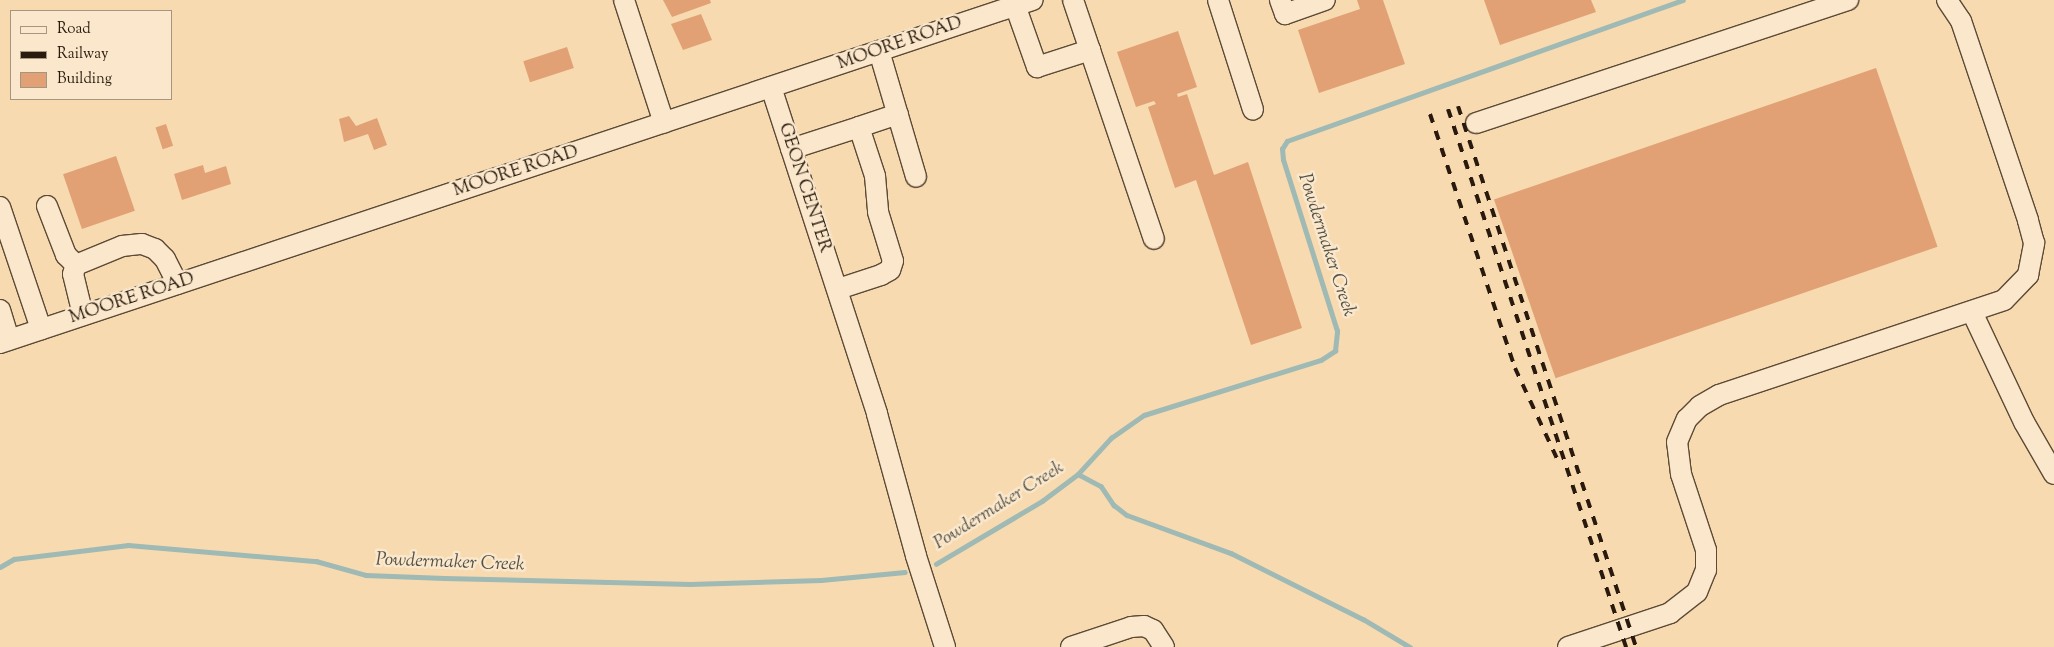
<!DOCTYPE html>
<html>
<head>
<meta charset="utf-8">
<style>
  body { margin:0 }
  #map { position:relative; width:2054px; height:647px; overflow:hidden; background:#f7dab0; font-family:"Sorts Mill Goudy",serif }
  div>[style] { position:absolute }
  .stream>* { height:4.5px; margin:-2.25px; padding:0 2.25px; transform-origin:2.25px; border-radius:2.25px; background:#9fb9b4 }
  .building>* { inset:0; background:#e1a174; transform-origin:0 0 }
  .roads { filter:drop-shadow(1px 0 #5c4a36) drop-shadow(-1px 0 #5c4a36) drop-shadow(0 1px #5c4a36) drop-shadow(0 -1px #5c4a36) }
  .minor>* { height:20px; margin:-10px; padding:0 10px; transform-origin:10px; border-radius:10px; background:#fae7cc }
  .rail>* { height:4px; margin-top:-2px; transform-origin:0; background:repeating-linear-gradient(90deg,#291a0d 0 9px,transparent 0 18px) }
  span { translate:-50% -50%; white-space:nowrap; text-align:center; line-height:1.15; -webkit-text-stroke:5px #fae7cc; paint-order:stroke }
  .street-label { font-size:18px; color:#291a0d }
  .water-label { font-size:19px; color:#525247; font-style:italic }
  .legend { position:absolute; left:10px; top:10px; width:162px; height:90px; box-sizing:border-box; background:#fae7cc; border:1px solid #a69580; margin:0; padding:6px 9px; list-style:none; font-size:15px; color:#291a0d }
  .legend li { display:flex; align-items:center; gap:10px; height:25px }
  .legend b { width:25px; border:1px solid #a69580 }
</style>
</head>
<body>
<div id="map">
  <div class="stream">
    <i style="left:1078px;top:474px;width:26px;rotate:28deg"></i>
    <i style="left:1101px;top:486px;width:23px;rotate:56deg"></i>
    <i style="left:1114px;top:505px;width:16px;rotate:38deg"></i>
    <i style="left:1127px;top:515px;width:111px;rotate:20.1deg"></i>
    <i style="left:1231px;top:553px;width:148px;rotate:26.6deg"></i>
    <i style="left:1363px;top:619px;width:55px;rotate:30.8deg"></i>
    <i style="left:936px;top:564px;width:123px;rotate:-30.7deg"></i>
    <i style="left:1042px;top:501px;width:45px;rotate:-36.9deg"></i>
    <i style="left:1078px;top:474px;width:49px;rotate:-47.5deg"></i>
    <i style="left:1111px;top:438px;width:40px;rotate:-34.9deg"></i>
    <i style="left:1144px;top:415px;width:185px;rotate:-17.3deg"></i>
    <i style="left:1321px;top:360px;width:17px;rotate:-33deg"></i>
    <i style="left:1335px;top:351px;width:20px;rotate:-84deg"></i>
    <i style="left:1337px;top:331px;width:179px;rotate:-107.5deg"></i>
    <i style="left:1283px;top:160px;width:11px;rotate:-95deg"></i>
    <i style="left:1282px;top:149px;width:9px;rotate:-58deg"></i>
    <i style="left:1287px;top:141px;width:420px;rotate:-19.6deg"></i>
    <i style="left:0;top:567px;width:16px;rotate:-30deg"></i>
    <i style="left:14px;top:559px;width:115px;rotate:-7deg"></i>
    <i style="left:128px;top:545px;width:189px;rotate:4.9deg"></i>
    <i style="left:316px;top:561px;width:52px;rotate:15.6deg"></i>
    <i style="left:366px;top:575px;width:78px;rotate:2.2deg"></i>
    <i style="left:444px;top:578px;width:246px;rotate:1.4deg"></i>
    <i style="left:690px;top:584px;width:131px;rotate:-1.7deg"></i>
    <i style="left:821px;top:580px;width:84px;rotate:-5.4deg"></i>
  </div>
  <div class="building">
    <i style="clip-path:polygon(663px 0,710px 0,711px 3px,672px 17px)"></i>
    <i style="clip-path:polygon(1357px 0,1383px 0,1405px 64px,1319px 93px,1298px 30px,1360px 9px)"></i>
    <i style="clip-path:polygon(1484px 0,1591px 0,1596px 12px,1500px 45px)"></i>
    <i style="clip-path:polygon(701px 14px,712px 40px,683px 50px,671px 24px)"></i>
    <i style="clip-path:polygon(1178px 31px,1197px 87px,1177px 94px,1178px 97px,1187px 94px,1214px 175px,1248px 162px,1302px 328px,1251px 345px,1196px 180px,1175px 188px,1148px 107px,1156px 104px,1154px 101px,1136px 107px,1117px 52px)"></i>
    <i style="left:567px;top:47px;width:22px;height:46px;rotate:72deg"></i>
    <i style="left:1876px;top:68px;width:189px;height:404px;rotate:71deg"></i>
    <i style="clip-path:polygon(349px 116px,356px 126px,377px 118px,387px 145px,374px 150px,368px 134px,344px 142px,339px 119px)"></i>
    <i style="left:166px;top:124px;width:23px;height:11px;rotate:72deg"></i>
    <i style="left:116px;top:156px;width:58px;height:56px;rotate:71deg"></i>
    <i style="clip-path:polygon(203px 165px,205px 173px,226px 166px,231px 184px,182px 200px,174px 174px)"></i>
  </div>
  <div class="roads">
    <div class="minor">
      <i style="left:624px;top:0;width:129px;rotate:72deg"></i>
      <i style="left:1073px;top:0;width:252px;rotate:71.3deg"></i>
      <i style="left:1218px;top:0;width:115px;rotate:72.3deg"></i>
      <i style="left:1280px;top:0;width:15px;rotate:70deg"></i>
      <i style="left:1285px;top:14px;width:42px;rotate:-19.3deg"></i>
      <i style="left:1015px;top:5px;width:66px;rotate:70.5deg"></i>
      <i style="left:1037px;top:67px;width:56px;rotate:-17.8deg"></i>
      <i style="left:879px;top:51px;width:131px;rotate:73.6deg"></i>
      <i style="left:771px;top:87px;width:344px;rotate:72deg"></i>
      <i style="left:877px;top:414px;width:147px;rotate:74.6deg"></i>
      <i style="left:916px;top:556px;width:96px;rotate:72.3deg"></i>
      <i style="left:1476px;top:123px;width:392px;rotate:-18.3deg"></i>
      <i style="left:859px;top:127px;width:41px;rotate:-18.4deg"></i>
      <i style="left:791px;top:149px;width:71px;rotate:-17.9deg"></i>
      <i style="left:859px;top:127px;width:52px;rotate:71.9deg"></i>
      <i style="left:875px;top:176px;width:36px;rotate:85deg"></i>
      <i style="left:878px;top:212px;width:51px;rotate:73deg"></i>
      <i style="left:893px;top:261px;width:9px;rotate:108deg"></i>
      <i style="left:890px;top:270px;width:10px;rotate:151deg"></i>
      <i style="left:881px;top:275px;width:45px;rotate:162deg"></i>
      <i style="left:47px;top:206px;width:53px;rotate:68.8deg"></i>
      <i style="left:66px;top:255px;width:14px;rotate:45deg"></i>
      <i style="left:0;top:207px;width:129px;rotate:71.4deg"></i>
      <i style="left:0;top:310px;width:31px;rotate:73deg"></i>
      <i style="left:1972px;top:312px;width:122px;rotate:64.7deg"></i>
      <i style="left:2024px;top:422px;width:60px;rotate:60deg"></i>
      <i style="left:83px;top:315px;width:42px;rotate:-103.7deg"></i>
      <i style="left:73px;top:274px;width:9px;rotate:-72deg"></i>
      <i style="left:76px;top:265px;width:50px;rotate:-22.4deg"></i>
      <i style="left:122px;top:246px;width:20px;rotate:-6deg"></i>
      <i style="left:142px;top:244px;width:14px;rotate:21deg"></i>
      <i style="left:155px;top:249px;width:14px;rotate:45deg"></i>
      <i style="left:165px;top:259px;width:28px;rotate:63deg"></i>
      <i style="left:0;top:343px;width:1088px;rotate:-18.38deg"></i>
      <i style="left:1071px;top:647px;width:63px;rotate:-18.4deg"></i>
      <i style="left:1131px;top:627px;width:13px;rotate:-4deg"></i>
      <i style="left:1144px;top:626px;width:10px;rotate:24deg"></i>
      <i style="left:1153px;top:630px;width:20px;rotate:57deg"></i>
      <i style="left:1568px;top:647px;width:108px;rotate:-18.4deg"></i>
      <i style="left:1670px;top:613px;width:34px;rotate:-38deg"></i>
      <i style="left:1697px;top:592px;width:24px;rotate:-68deg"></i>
      <i style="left:1706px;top:570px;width:20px;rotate:-90deg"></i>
      <i style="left:1706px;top:550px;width:80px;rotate:-108.2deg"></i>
      <i style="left:1681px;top:474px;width:32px;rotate:-97deg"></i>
      <i style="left:1677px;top:442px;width:25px;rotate:-67deg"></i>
      <i style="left:1687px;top:419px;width:18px;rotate:-45deg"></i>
      <i style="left:1700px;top:406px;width:22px;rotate:-30deg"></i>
      <i style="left:1719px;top:395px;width:300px;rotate:-18.4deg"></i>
      <i style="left:2004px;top:300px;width:35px;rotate:-46deg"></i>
      <i style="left:2028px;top:275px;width:33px;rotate:-79deg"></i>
      <i style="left:2034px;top:243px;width:24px;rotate:-105deg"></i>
      <i style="left:2028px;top:220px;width:210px;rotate:-108.6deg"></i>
      <i style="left:1961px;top:21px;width:25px;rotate:-124deg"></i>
    </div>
  </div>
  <div class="rail">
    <i style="left:1458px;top:106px;width:570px;rotate:71.79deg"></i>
    <i style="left:1448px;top:109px;width:567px;rotate:71.69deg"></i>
    <i style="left:1430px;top:114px;width:268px;rotate:71.5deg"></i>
    <i style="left:1515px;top:368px;width:107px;rotate:65.1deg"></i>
  </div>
  <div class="street-label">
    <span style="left:900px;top:44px;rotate:-19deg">MOORE ROAD</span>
    <span style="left:516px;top:172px;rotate:-18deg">MOORE ROAD</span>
    <span style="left:804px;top:188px;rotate:72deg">GEON CENTER</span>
    <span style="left:132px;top:299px;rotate:-18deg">MOORE ROAD</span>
  </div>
  <div class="water-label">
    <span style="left:1326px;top:245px;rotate:72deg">Powdermaker Creek</span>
    <span style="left:999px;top:506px;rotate:-32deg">Powdermaker Creek</span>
    <span style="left:450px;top:563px;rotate:2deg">Powdermaker Creek</span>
  </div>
  <ul class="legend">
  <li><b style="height:6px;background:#fae7cc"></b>Road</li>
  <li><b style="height:6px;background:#291a0d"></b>Railway</li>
  <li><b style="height:14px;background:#e1a174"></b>Building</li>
  </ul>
</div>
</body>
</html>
